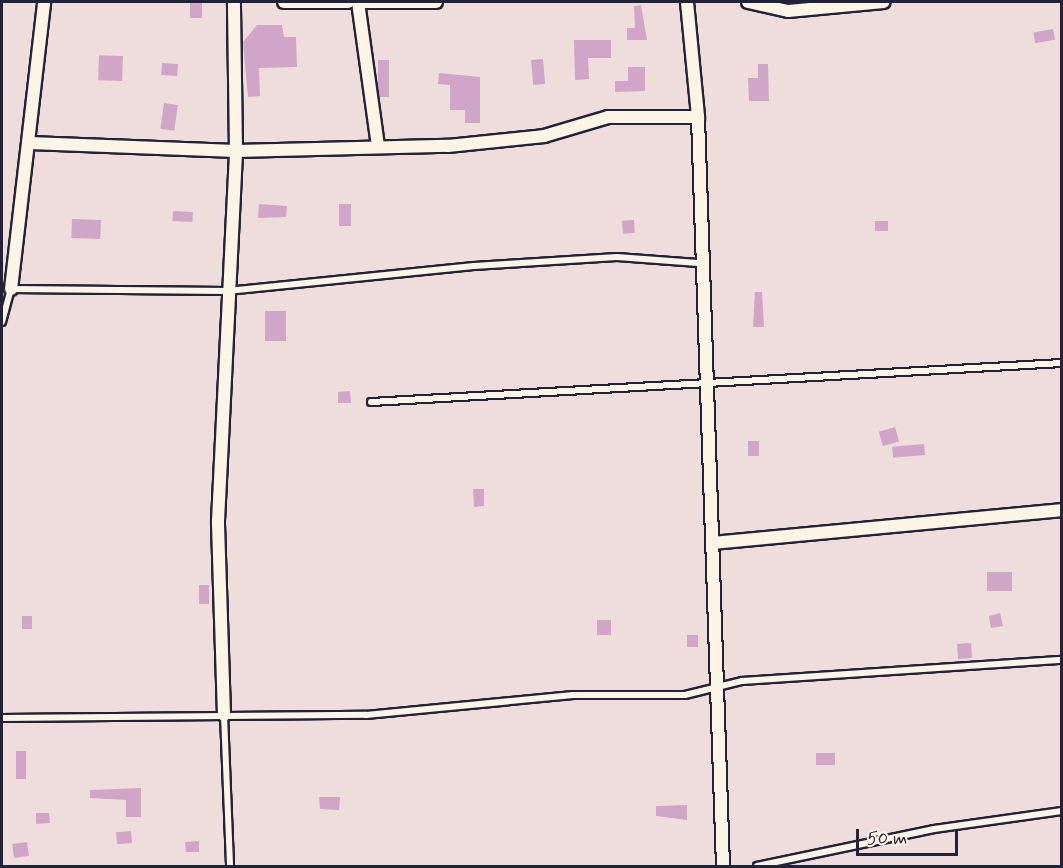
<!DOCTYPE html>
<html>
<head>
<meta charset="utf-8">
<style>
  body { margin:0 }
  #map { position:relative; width:1063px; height:868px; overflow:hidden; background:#efdddc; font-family:Mynerve,sans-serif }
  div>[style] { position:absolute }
  .building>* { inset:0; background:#d1a5c7; transform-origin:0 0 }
  .roads { filter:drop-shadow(2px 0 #22223b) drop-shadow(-2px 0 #22223b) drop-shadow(0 2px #22223b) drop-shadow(0 -2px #22223b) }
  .lane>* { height:6px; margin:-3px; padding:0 3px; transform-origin:3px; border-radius:3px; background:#fcf5e5 }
  .street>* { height:12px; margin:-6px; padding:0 6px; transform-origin:6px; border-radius:6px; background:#fcf5e5 }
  span { translate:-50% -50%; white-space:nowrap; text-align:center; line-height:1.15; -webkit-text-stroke:5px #fcf5e5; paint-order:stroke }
  .frame { position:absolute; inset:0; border:3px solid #22223b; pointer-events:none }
  .scale { position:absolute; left:856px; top:829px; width:102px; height:27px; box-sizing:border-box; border:3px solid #22223b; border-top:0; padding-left:8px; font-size:18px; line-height:21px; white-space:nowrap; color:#22223b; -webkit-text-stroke:4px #fcf5e5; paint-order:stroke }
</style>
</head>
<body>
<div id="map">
  <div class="building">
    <i style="left:190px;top:2px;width:12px;height:16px"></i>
    <i style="clip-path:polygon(641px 5px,647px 40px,627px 40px,627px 28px,635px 28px,634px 6px)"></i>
    <i style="clip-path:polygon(257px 25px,282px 25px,284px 37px,296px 37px,297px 67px,259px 68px,260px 96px,248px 97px,243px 42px)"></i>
    <i style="left:1053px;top:29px;width:11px;height:20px;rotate:80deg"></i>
    <i style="clip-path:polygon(574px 40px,611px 40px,611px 58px,588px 58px,589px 79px,575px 80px)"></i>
    <i style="left:123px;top:56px;width:25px;height:24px;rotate:92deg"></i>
    <i style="left:543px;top:59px;width:25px;height:12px;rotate:85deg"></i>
    <i style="left:378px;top:60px;width:11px;height:37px"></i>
    <i style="left:162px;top:63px;width:16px;height:12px;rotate:4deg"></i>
    <i style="clip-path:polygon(758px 64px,768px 64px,769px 101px,749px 101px,748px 78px,758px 78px)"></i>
    <i style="clip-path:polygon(628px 67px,645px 67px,645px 91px,615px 92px,615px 81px,628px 81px)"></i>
    <i style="clip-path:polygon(439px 73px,480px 77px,480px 123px,465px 123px,465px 110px,450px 110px,450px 85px,438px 84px)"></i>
    <i style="left:164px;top:103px;width:14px;height:26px;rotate:8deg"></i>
    <i style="clip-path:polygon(259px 204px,287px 206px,286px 217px,258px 218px)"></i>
    <i style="left:339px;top:204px;width:12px;height:22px"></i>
    <i style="left:173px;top:211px;width:20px;height:10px;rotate:3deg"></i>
    <i style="left:72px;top:219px;width:29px;height:19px;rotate:2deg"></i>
    <i style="left:634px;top:220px;width:13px;height:12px;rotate:86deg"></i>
    <i style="left:875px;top:221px;width:13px;height:10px"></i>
    <i style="clip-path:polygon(755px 292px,762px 292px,764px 327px,753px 327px)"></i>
    <i style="left:265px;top:311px;width:21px;height:30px"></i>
    <i style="clip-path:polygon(350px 391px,351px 403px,338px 403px,338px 392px)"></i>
    <i style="left:895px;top:427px;width:15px;height:17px;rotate:74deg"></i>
    <i style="left:748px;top:441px;width:11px;height:15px"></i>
    <i style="left:924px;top:444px;width:11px;height:32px;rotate:85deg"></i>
    <i style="clip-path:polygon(473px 489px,484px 489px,484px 506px,474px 507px)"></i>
    <i style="left:987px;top:572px;width:25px;height:19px"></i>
    <i style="left:199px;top:585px;width:10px;height:19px"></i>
    <i style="clip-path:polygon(1000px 613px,1003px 626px,991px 628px,989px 616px)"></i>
    <i style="left:22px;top:616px;width:10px;height:13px"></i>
    <i style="left:597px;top:620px;width:14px;height:15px"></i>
    <i style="left:687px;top:635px;width:11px;height:12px"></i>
    <i style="left:971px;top:643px;width:15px;height:14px;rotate:86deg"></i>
    <i style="left:16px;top:751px;width:10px;height:28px"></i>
    <i style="left:835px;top:753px;width:12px;height:19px;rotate:90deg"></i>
    <i style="clip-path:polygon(141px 788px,141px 817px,126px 817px,126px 800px,90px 798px,90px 790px)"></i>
    <i style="clip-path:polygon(319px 797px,340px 797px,339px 810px,320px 809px)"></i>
    <i style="clip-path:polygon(687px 805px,687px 820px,656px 816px,656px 806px)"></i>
    <i style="clip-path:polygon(36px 813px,49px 813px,50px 823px,36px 824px)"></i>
    <i style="left:131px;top:831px;width:12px;height:15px;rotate:85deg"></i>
    <i style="clip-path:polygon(199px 841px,199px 852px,186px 852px,185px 842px)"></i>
    <i style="left:27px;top:842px;width:14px;height:15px;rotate:82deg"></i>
  </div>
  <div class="roads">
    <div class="lane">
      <i style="left:2px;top:322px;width:34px;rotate:-75deg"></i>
      <i style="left:11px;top:289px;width:216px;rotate:0.5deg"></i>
      <i style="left:227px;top:291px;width:248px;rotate:-5.8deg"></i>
      <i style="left:474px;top:266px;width:143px;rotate:-3.6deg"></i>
      <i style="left:617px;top:257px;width:81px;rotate:4.2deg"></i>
      <i style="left:371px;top:402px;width:692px;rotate:-3.23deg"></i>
      <i style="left:224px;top:715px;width:151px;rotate:87.7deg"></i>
      <i style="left:2px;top:718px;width:364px;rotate:-0.5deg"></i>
      <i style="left:366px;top:715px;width:208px;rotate:-5.5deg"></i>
      <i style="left:573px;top:695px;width:112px"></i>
      <i style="left:685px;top:695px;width:59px;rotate:-13.8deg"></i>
      <i style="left:742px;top:681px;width:321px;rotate:-3.8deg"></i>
      <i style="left:757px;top:866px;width:181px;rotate:-11.8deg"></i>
      <i style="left:934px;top:829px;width:129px;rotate:-8deg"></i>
    </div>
    <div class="street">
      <i style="left:284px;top:2px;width:64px"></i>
      <i style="left:358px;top:2px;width:146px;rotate:82.1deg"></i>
      <i style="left:365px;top:2px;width:71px"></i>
      <i style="left:687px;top:2px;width:116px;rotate:84.5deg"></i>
      <i style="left:698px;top:117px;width:749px;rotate:88.09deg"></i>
      <i style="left:748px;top:2px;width:41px;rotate:12.7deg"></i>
      <i style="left:788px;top:11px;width:96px;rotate:-5.4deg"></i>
      <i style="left:30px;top:143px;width:206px;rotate:2.2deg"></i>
      <i style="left:236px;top:151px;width:212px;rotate:-1.4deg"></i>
      <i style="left:448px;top:146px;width:97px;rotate:-5.9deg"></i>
      <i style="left:544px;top:136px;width:67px;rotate:-16.5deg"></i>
      <i style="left:608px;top:117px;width:90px"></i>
      <i style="left:11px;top:289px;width:289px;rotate:-83.4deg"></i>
      <i style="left:713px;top:543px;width:351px;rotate:-5.4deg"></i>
      <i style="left:224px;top:715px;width:194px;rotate:-91.8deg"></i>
      <i style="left:218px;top:521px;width:370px;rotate:-87.2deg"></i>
      <i style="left:236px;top:151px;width:149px;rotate:-90.8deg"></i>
    </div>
  </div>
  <div class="frame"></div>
  <div class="scale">50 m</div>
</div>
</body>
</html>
